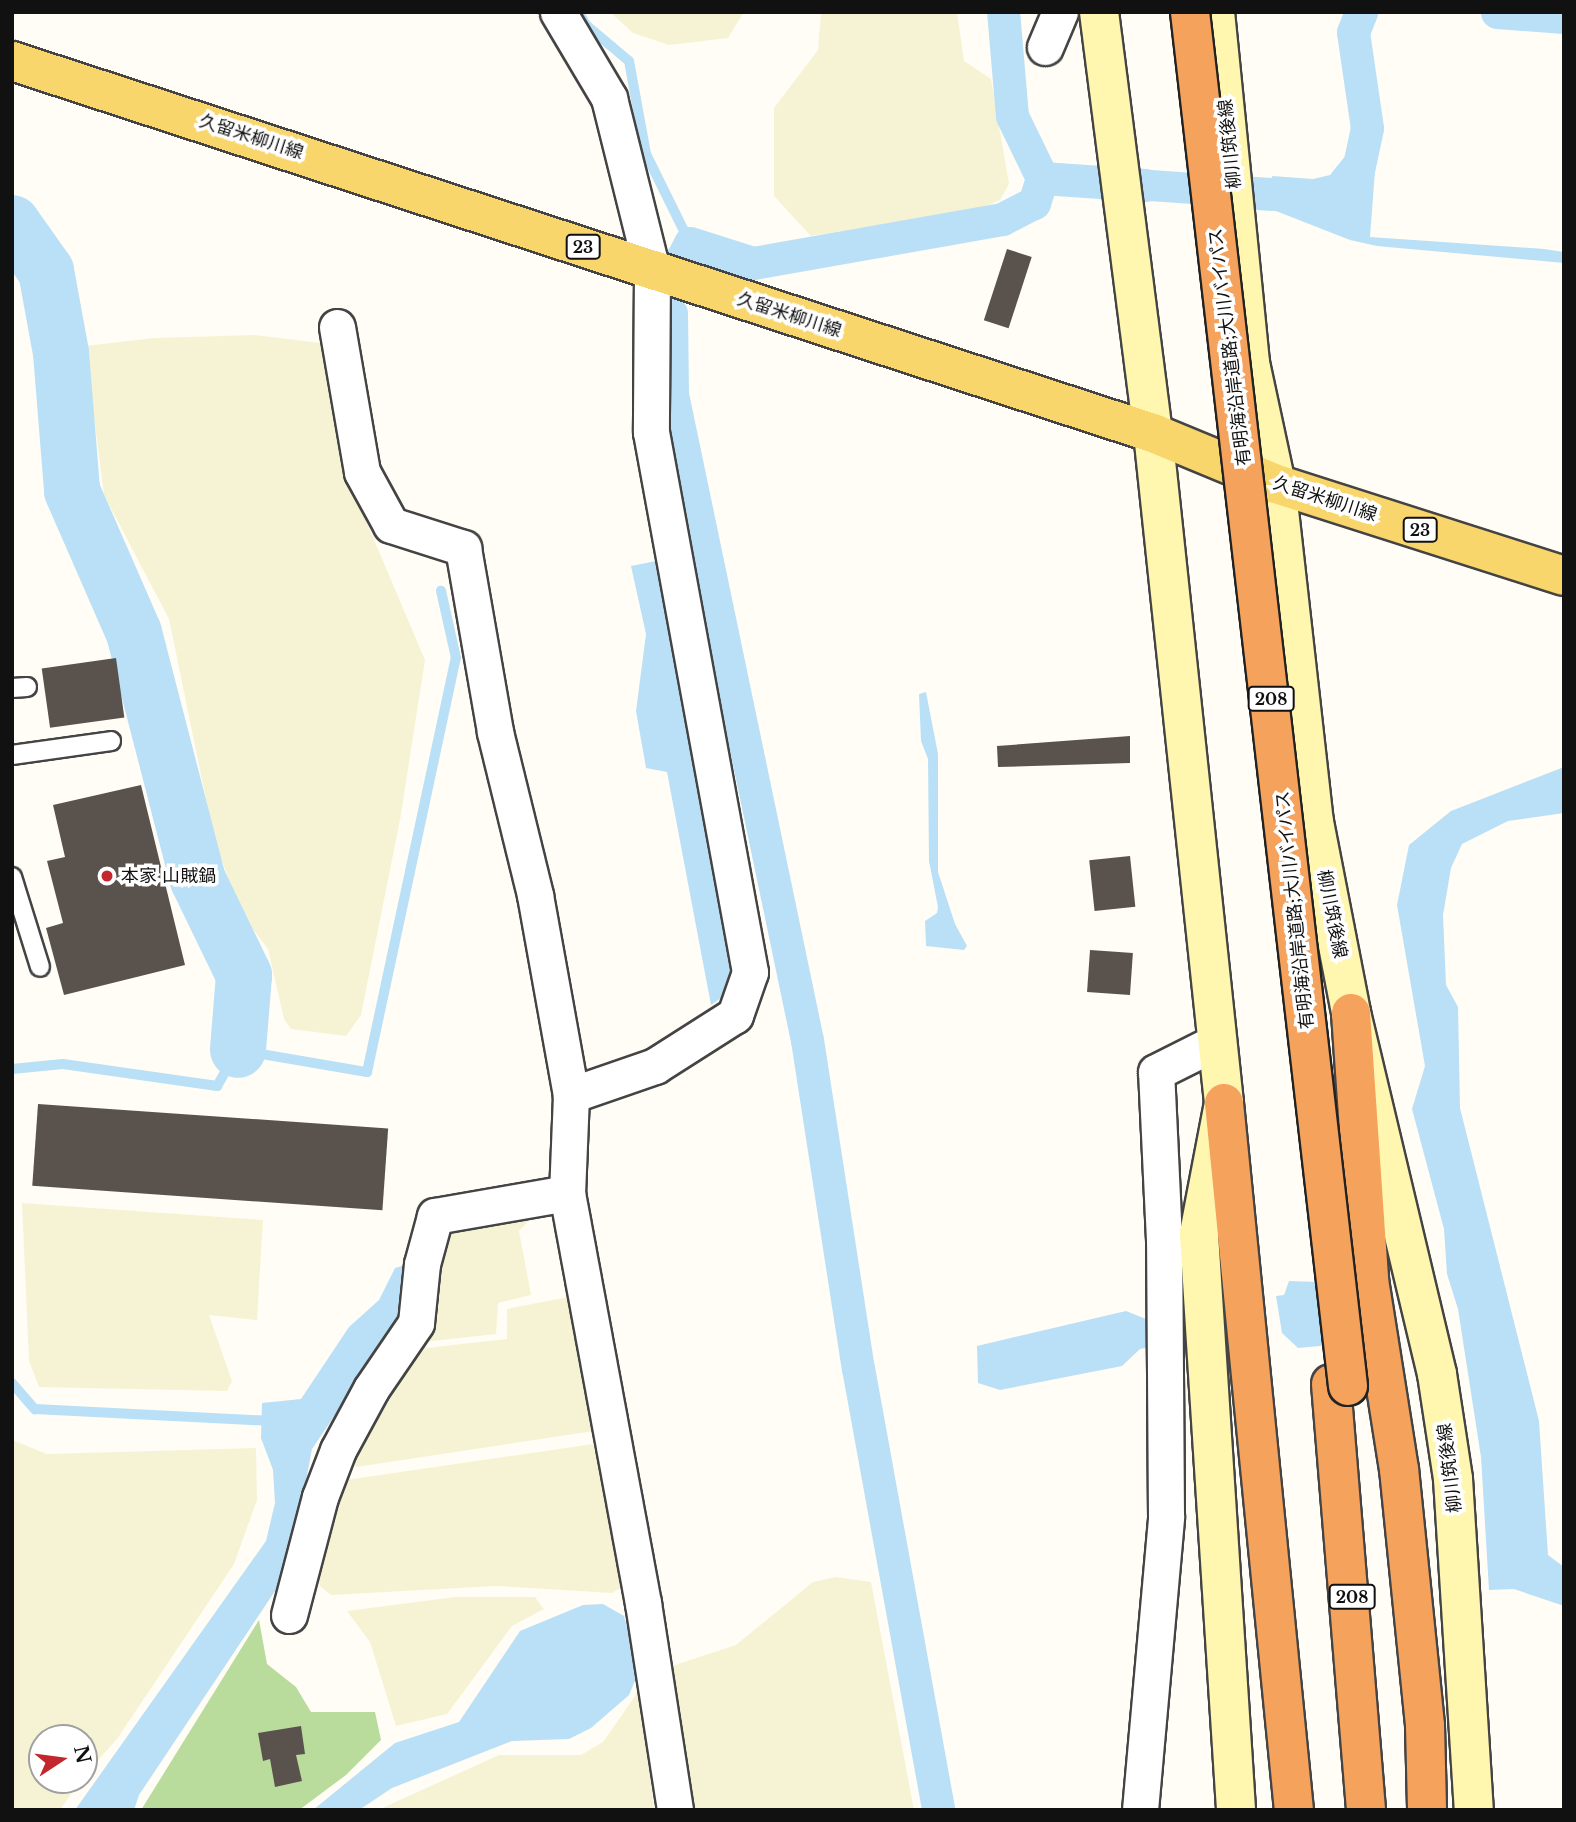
<!DOCTYPE html>
<html>
<head>
<meta charset="utf-8">
<style>
  body { margin:0 }
  #map { position:relative; width:1576px; height:1822px; overflow:hidden; background:#fffdf5; font-family:"Libre Baskerville","Noto Sans JP",serif }
  div>[style] { position:absolute }
  .farmland>* { inset:0; background:#f6f3d4 }
  .forest>* { inset:0; background:#b9dc9c }
  .water>* { inset:0; background:#b9e0f7; transform-origin:0 0 }
  .stream>* { height:10px; margin:-5px; padding:0 5px; transform-origin:5px; border-radius:5px; background:#b9e0f7 }
  .canal>* { height:33px; margin:-16.5px; padding:0 16.5px; transform-origin:16.5px; border-radius:16.5px; background:#b9e0f7 }
  .river>* { height:56px; margin:-28px; padding:0 28px; transform-origin:28px; border-radius:28px; background:#b9e0f7 }
  .building>* { inset:0; background:#5a524d; transform-origin:0 0 }
  .roads { filter:drop-shadow(2px 0 #444) drop-shadow(-2px 0 #444) drop-shadow(0 2px #444) drop-shadow(0 -2px #444) }
  .lane>* { height:18px; margin:-9px; padding:0 9px; transform-origin:9px; border-radius:9px; background:#fff }
  .street>* { height:35px; margin:-17.5px; padding:0 17.5px; transform-origin:17.5px; border-radius:17.5px; background:#fff }
  .secondary>* { height:38px; margin:-19px; padding:0 19px; transform-origin:19px; border-radius:19px; background:#fff6b0 }
  .primary>* { height:38px; margin:-19px; padding:0 19px; transform-origin:19px; border-radius:19px; background:#f9d66b }
  .highway>* { height:38px; margin:-19px; padding:0 19px; transform-origin:19px; border-radius:19px; background:#f5a25d }
  .bridges { filter:drop-shadow(2px 0 #222) drop-shadow(-2px 0 #222) drop-shadow(0 2px #222) drop-shadow(0 -2px #222) }
  .highway-bridge>* { height:38px; margin:-19px; padding:0 19px; transform-origin:19px; border-radius:19px; background:#f5a25d }
  .dots>* { width:19px; height:19px; translate:-50% -50%; box-sizing:border-box; border:4px solid #fff; border-radius:50% }
  span { translate:-50% -50%; white-space:nowrap; text-align:center; line-height:1.15; -webkit-text-stroke:7px #fff; paint-order:stroke }
  .shield-label span { padding:2px 5px; background:#fff; border:2px solid; border-radius:5px; -webkit-text-stroke-width:0 }
  .shield-label { font-size:16px; color:#111; font-weight:700 }
  .street-label { font-size:18px; color:#111 }
  .poi-label { font-size:18px; color:#111 }
  .left { translate:0 -50%; text-align:left }
  .frame { position:absolute; inset:0; border:14px solid #111; pointer-events:none }
  .north { position:absolute; left:28px; top:1724px; width:70px; height:70px; box-sizing:border-box; background:#fff; border:2px solid #a0a0a0; border-radius:50%; rotate:77deg; font-size:19px; font-weight:700; line-height:28px; text-align:center; color:#111 }
  .north::after { content:''; display:block; margin:auto; width:24px; height:32px; background:#c4262e; clip-path:polygon(50% 0,100% 100%,50% 72%,0 100%) }
</style>
</head>
<body>
<div id="map">
  <div class="farmland">
    <i style="clip-path:polygon(610px 12px,744px 12px,728px 38px,669px 45px,633px 33px)"></i>
    <i style="clip-path:polygon(821px 12px,957px 12px,964px 61px,991px 79px,1009px 184px,1000px 200px,980px 209px,811px 236px,774px 196px,774px 108px,818px 50px)"></i>
    <i style="clip-path:polygon(255px 335px,320px 343px,343px 467px,425px 660px,400px 820px,361px 1015px,346px 1036px,291px 1029px,284px 1019px,268px 949px,240px 912px,214px 838px,169px 619px,104px 495px,85px 346px,154px 338px)"></i>
    <i style="clip-path:polygon(22px 1203px,263px 1220px,257px 1320px,209px 1315px,232px 1381px,227px 1391px,39px 1387px,29px 1361px)"></i>
    <i style="clip-path:polygon(536px 1213px,519px 1231px,531px 1295px,498px 1303px,496px 1334px,423px 1342px,440px 1270px,438px 1229px)"></i>
    <i style="clip-path:polygon(568px 1297px,594px 1431px,356px 1467px,353px 1455px,376px 1398px,417px 1349px,507px 1339px,507px 1309px)"></i>
    <i style="clip-path:polygon(12px 1440px,47px 1454px,256px 1448px,257px 1500px,234px 1564px,117px 1739px,84px 1776px,84px 1738px,42px 1738px,42px 1780px,81px 1780px,60px 1810px,12px 1810px)"></i>
    <i style="clip-path:polygon(593px 1444px,626px 1585px,612px 1593px,496px 1586px,331px 1595px,320px 1586px,317px 1572px,346px 1480px)"></i>
    <i style="clip-path:polygon(836px 1577px,871px 1582px,914px 1810px,692px 1810px,672px 1666px,736px 1645px,813px 1582px)"></i>
    <i style="clip-path:polygon(455px 1597px,535px 1597px,544px 1609px,512px 1626px,447px 1714px,396px 1726px,370px 1642px,347px 1611px)"></i>
    <i style="clip-path:polygon(640px 1689px,654px 1810px,378px 1810px,499px 1755px,581px 1755px,603px 1742px)"></i>
  </div>
  <div class="forest">
    <i style="clip-path:polygon(259px 1620px,267px 1664px,296px 1687px,311px 1712px,375px 1712px,381px 1740px,346px 1775px,299px 1810px,141px 1810px)"></i>
  </div>
  <div class="water">
    <i style="clip-path:polygon(1378px 131px,1370px 237px,1544px 249px,1564px 252px,1564px 263px,1377px 246px,1350px 240px,1276px 211px,1272px 176px,1313px 179px,1330px 175px,1350px 150px,1354px 134px)"></i>
    <i style="left:1137px;top:169px;width:79px;height:31px;rotate:4deg"></i>
    <i style="clip-path:polygon(656px 561px,737px 961px,730px 992px,711px 1005px,667px 772px,646px 768px,636px 711px,646px 634px,631px 566px)"></i>
    <i style="clip-path:polygon(926px 692px,938px 754px,938px 872px,955px 924px,967px 946px,964px 950px,926px 946px,925px 921px,937px 913px,938px 907px,929px 861px,928px 759px,921px 741px,919px 694px)"></i>
    <i style="clip-path:polygon(1564px 767px,1564px 813px,1508px 821px,1462px 844px,1451px 868px,1443px 915px,1446px 985px,1458px 1007px,1460px 1108px,1539px 1421px,1548px 1555px,1564px 1567px,1564px 1606px,1514px 1589px,1489px 1590px,1481px 1457px,1458px 1309px,1447px 1274px,1444px 1229px,1412px 1109px,1425px 1066px,1397px 905px,1409px 845px,1451px 811px)"></i>
    <i style="clip-path:polygon(409px 1264px,402px 1316px,312px 1449px,289px 1570px,139px 1795px,134px 1810px,75px 1810px,266px 1541px,275px 1503px,273px 1470px,261px 1438px,262px 1403px,301px 1399px,349px 1327px,379px 1300px,395px 1268px)"></i>
    <i style="clip-path:polygon(1289px 1281px,1319px 1282px,1331px 1345px,1298px 1348px,1282px 1333px,1276px 1296px,1284px 1295px)"></i>
    <i style="clip-path:polygon(1126px 1311px,1151px 1321px,1152px 1347px,1140px 1349px,1122px 1366px,1000px 1390px,978px 1383px,977px 1346px)"></i>
    <i style="clip-path:polygon(603px 1604px,624px 1616px,639px 1671px,629px 1695px,591px 1728px,569px 1739px,512px 1741px,392px 1788px,359px 1810px,313px 1810px,395px 1743px,459px 1722px,520px 1631px,583px 1605px)"></i>
  </div>
  <div class="stream">
    <i style="left:579px;top:12px;width:13px;rotate:63deg"></i>
    <i style="left:585px;top:24px;width:57px;rotate:40.1deg"></i>
    <i style="left:629px;top:61px;width:95px;rotate:79.6deg"></i>
    <i style="left:646px;top:154px;width:99px;rotate:63.7deg"></i>
    <i style="left:12px;top:1069px;width:51px;rotate:-5.6deg"></i>
    <i style="left:63px;top:1064px;width:156px;rotate:8.1deg"></i>
    <i style="left:217px;top:1086px;width:42px;rotate:-59.7deg"></i>
    <i style="left:238px;top:1050px;width:131px;rotate:9.7deg"></i>
    <i style="left:367px;top:1072px;width:423px;rotate:-77.9deg"></i>
    <i style="left:456px;top:658px;width:69px;rotate:-102.6deg"></i>
    <i style="left:12px;top:1383px;width:35px;rotate:49deg"></i>
    <i style="left:35px;top:1409px;width:237px;rotate:2.9deg"></i>
  </div>
  <div class="canal">
    <i style="left:1497px;top:12px;width:67px;rotate:4.3deg"></i>
    <i style="left:1357px;top:175px;width:48px;rotate:-78deg"></i>
    <i style="left:1367px;top:128px;width:97px;rotate:-98.3deg"></i>
    <i style="left:1353px;top:32px;width:22px;rotate:-68deg"></i>
    <i style="left:1042px;top:178px;width:103px;rotate:3.9deg"></i>
    <i style="left:1209px;top:190px;width:110px;rotate:3.6deg"></i>
    <i style="left:680px;top:262px;width:21px;rotate:-62deg"></i>
    <i style="left:690px;top:243px;width:66px;rotate:17.6deg"></i>
    <i style="left:753px;top:263px;width:253px;rotate:-10deg"></i>
    <i style="left:1002px;top:219px;width:36px;rotate:-27deg"></i>
    <i style="left:1034px;top:203px;width:26px;rotate:-72deg"></i>
    <i style="left:1042px;top:178px;width:69px;rotate:-115.8deg"></i>
    <i style="left:1012px;top:116px;width:104px;rotate:-94.9deg"></i>
    <i style="left:671px;top:313px;width:81px;rotate:89.3deg"></i>
    <i style="left:672px;top:394px;width:660px;rotate:78.2deg"></i>
    <i style="left:807px;top:1040px;width:332px;rotate:81.2deg"></i>
    <i style="left:858px;top:1368px;width:449px;rotate:79.7deg"></i>
  </div>
  <div class="river">
    <i style="left:12px;top:223px;width:59px;rotate:54.7deg"></i>
    <i style="left:46px;top:271px;width:83px;rotate:79.6deg"></i>
    <i style="left:61px;top:353px;width:138px;rotate:85.4deg"></i>
    <i style="left:72px;top:491px;width:155px;rotate:66.4deg"></i>
    <i style="left:134px;top:633px;width:255px;rotate:75.5deg"></i>
    <i style="left:198px;top:880px;width:106px;rotate:64.2deg"></i>
    <i style="left:244px;top:975px;width:75px;rotate:94.6deg"></i>
  </div>
  <div class="building">
    <i style="left:1007px;top:249px;width:26px;height:75px;rotate:18deg"></i>
    <i style="left:116px;top:658px;width:60px;height:75px;rotate:82deg"></i>
    <i style="clip-path:polygon(1130px 736px,1130px 763px,998px 767px,997px 746px)"></i>
    <i style="clip-path:polygon(141px 785px,185px 965px,64px 995px,46px 928px,63px 923px,47px 861px,65px 857px,53px 805px)"></i>
    <i style="left:1130px;top:856px;width:51px;height:41px;rotate:84deg"></i>
    <i style="left:1090px;top:950px;width:43px;height:42px;rotate:4deg"></i>
    <i style="left:38px;top:1104px;width:351px;height:82px;rotate:4deg"></i>
    <i style="clip-path:polygon(301px 1726px,305px 1754px,296px 1755px,302px 1781px,275px 1787px,270px 1759px,263px 1761px,258px 1733px)"></i>
  </div>
  <div class="roads">
    <div class="lane">
      <i style="left:12px;top:688px;width:15px;rotate:-4deg"></i>
      <i style="left:12px;top:755px;width:100px;rotate:-8deg"></i>
      <i style="left:12px;top:877px;width:94px;rotate:72.7deg"></i>
    </div>
    <div class="street">
      <i style="left:558px;top:12px;width:100px;rotate:59.3deg"></i>
      <i style="left:609px;top:98px;width:178px;rotate:76deg"></i>
      <i style="left:652px;top:271px;width:161px;rotate:90.4deg"></i>
      <i style="left:651px;top:432px;width:549px;rotate:79.61deg"></i>
      <i style="left:750px;top:972px;width:46px;rotate:109.2deg"></i>
      <i style="left:735px;top:1015px;width:95px;rotate:147.5deg"></i>
      <i style="left:655px;top:1066px;width:89px;rotate:161deg"></i>
      <i style="left:1045px;top:47px;width:38px;rotate:-67deg"></i>
      <i style="left:337px;top:327px;width:147px;rotate:80.2deg"></i>
      <i style="left:362px;top:472px;width:60px;rotate:61.3deg"></i>
      <i style="left:391px;top:525px;width:76px;rotate:17.7deg"></i>
      <i style="left:463px;top:548px;width:187px;rotate:80.1deg"></i>
      <i style="left:495px;top:732px;width:168px;rotate:76.2deg"></i>
      <i style="left:535px;top:895px;width:203px;rotate:79.8deg"></i>
      <i style="left:571px;top:1095px;width:98px;rotate:92.3deg"></i>
      <i style="left:567px;top:1193px;width:417px;rotate:79.5deg"></i>
      <i style="left:643px;top:1603px;width:209px;rotate:81.2deg"></i>
      <i style="left:289px;top:1615px;width:122px;rotate:-75.3deg"></i>
      <i style="left:320px;top:1497px;width:50px;rotate:-69deg"></i>
      <i style="left:338px;top:1450px;width:69px;rotate:-61.6deg"></i>
      <i style="left:371px;top:1389px;width:80px;rotate:-55.7deg"></i>
      <i style="left:416px;top:1323px;width:59px;rotate:-84.2deg"></i>
      <i style="left:422px;top:1264px;width:50px;rotate:-74.8deg"></i>
      <i style="left:435px;top:1216px;width:134px;rotate:-9.9deg"></i>
      <i style="left:1140px;top:1810px;width:295px;rotate:-84.9deg"></i>
      <i style="left:1166px;top:1516px;width:276px;rotate:-90.4deg"></i>
      <i style="left:1164px;top:1240px;width:168px;rotate:-92.7deg"></i>
      <i style="left:1156px;top:1072px;width:69px;rotate:-26.6deg"></i>
    </div>
    <div class="secondary">
      <i style="left:1099px;top:12px;width:424px;rotate:82.7deg"></i>
      <i style="left:1153px;top:433px;width:674px;rotate:83.95deg"></i>
      <i style="left:1224px;top:1103px;width:133px;rotate:100.8deg"></i>
      <i style="left:1199px;top:1234px;width:577px;rotate:86.32deg"></i>
      <i style="left:1215px;top:12px;width:353px;rotate:84.3deg"></i>
      <i style="left:1250px;top:363px;width:124px;rotate:77.9deg"></i>
      <i style="left:1276px;top:484px;width:340px;rotate:83.6deg"></i>
      <i style="left:1314px;top:822px;width:195px;rotate:79deg"></i>
      <i style="left:1351px;top:1013px;width:371px;rotate:76.6deg"></i>
      <i style="left:1437px;top:1374px;width:106px;rotate:81.3deg"></i>
      <i style="left:1453px;top:1479px;width:332px;rotate:86.4deg"></i>
    </div>
    <div class="primary">
      <i style="left:12px;top:61px;width:1200px;rotate:18.06deg"></i>
      <i style="left:1153px;top:433px;width:133px;rotate:22.5deg"></i>
      <i style="left:1276px;top:484px;width:302px;rotate:17.7deg"></i>
    </div>
    <div class="highway">
      <i style="left:1351px;top:1013px;width:268px;rotate:86.1deg"></i>
      <i style="left:1369px;top:1280px;width:191px;rotate:81deg"></i>
      <i style="left:1399px;top:1469px;width:258px;rotate:84.2deg"></i>
      <i style="left:1425px;top:1726px;width:84px;rotate:88.6deg"></i>
      <i style="left:1224px;top:1103px;width:710px;rotate:84.35deg"></i>
      <i style="left:1331px;top:1384px;width:427px;rotate:85.3deg"></i>
    </div>
  </div>
  <div class="bridges">
    <div class="highway-bridge">
      <i style="left:1190px;top:12px;width:1383px;rotate:83.44deg"></i>
    </div>
  </div>
  <div class="dots">
    <i style="left:107px;top:876px;background:#c4262e"></i>
  </div>
  <div class="shield-label">
    <span style="left:583px;top:247px">23</span>
    <span style="left:1420px;top:530px">23</span>
    <span style="left:1271px;top:699px">208</span>
    <span style="left:1352px;top:1597px">208</span>
  </div>
  <div class="street-label">
    <span style="left:251px;top:137px;rotate:18deg">久留米柳川線</span>
    <span style="left:1230px;top:144px;rotate:-96deg">柳川筑後線</span>
    <span style="left:789px;top:315px;rotate:18deg">久留米柳川線</span>
    <span style="left:1230px;top:347px;rotate:-97deg">有明海沿岸道路;大川バイパス</span>
    <span style="left:1325px;top:499px;rotate:18deg">久留米柳川線</span>
    <span style="left:1295px;top:910px;rotate:-96deg">有明海沿岸道路;大川バイパス</span>
    <span style="left:1332px;top:914px;rotate:79deg">柳川筑後線</span>
    <span style="left:1450px;top:1468px;rotate:-97deg">柳川筑後線</span>
  </div>
  <div class="poi-label">
    <span class="left" style="left:121px;top:876px">本家 山賊鍋</span>
  </div>
  <div class="frame"></div>
  <div class="north">N</div>
</div>
</body>
</html>
